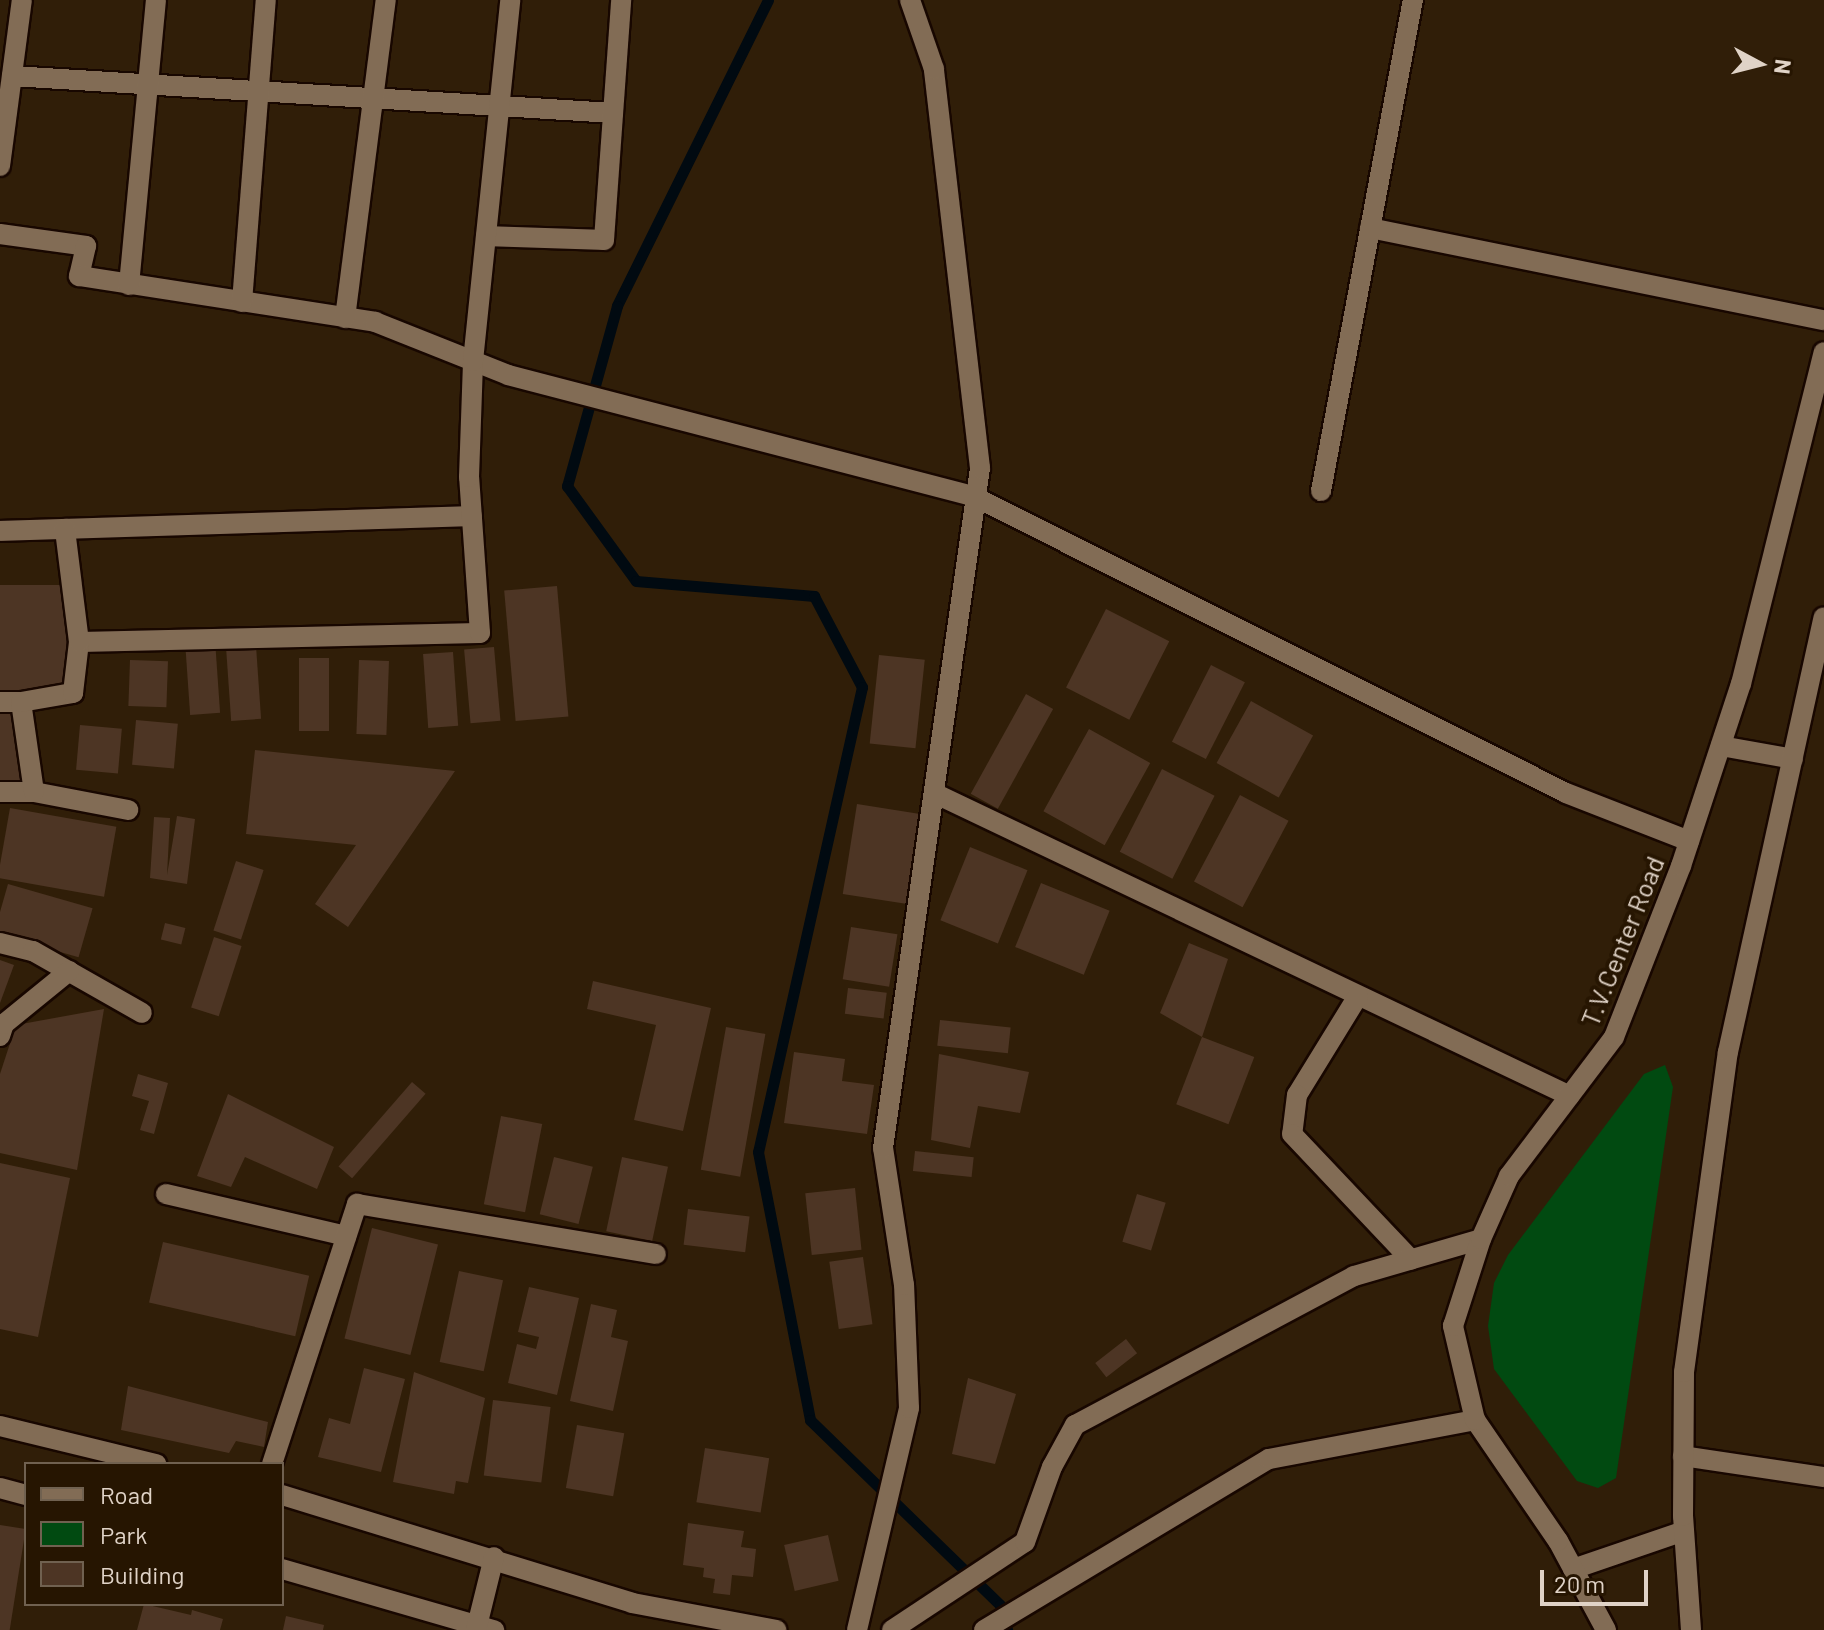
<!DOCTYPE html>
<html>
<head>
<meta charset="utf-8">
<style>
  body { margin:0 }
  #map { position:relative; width:1824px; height:1630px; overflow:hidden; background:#301e08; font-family:Barlow,sans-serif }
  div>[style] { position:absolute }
  .green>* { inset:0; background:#014a11 }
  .stream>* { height:11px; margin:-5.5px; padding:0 5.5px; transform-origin:5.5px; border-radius:5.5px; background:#010a11 }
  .building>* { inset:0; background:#4d3524; transform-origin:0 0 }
  .roads { filter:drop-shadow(2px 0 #180700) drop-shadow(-2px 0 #180700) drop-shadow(0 2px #180700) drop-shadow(0 -2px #180700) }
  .minor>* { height:20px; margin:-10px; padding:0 10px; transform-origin:10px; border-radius:10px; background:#826c55 }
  span { translate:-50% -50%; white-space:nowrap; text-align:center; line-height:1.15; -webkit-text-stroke:8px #261501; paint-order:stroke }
  .street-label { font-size:26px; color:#e0d3c7 }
  .legend { position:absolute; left:24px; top:1462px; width:260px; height:144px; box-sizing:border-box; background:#261501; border:2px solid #706150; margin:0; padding:10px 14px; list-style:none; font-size:24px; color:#e0d3c7 }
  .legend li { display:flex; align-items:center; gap:16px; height:40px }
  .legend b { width:40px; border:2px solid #706150 }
  .north { position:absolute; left:1720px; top:24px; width:80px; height:80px; -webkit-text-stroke:6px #261501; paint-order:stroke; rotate:97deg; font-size:22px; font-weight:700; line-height:32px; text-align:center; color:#e0d3c7 }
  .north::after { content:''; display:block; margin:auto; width:28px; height:36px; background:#e0d3c7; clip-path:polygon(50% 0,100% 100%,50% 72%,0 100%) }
  .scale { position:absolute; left:1540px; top:1570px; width:108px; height:36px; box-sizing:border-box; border:4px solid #e0d3c7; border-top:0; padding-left:10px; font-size:24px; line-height:28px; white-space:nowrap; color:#e0d3c7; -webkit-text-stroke:6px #261501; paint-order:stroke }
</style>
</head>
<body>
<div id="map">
  <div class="green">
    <i style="clip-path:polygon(1665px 1065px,1673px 1087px,1616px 1478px,1598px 1488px,1577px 1481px,1494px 1369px,1488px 1326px,1494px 1283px,1508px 1255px,1644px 1074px)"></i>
  </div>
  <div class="stream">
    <i style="left:768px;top:0;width:341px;rotate:116.3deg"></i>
    <i style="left:617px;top:306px;width:187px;rotate:105.5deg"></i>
    <i style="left:567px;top:486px;width:117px;rotate:54deg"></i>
    <i style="left:636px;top:581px;width:179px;rotate:4.8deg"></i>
    <i style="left:814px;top:596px;width:103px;rotate:62.2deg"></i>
    <i style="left:862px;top:687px;width:476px;rotate:102.6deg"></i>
    <i style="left:758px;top:1152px;width:273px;rotate:79deg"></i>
    <i style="left:810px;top:1420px;width:265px;rotate:44.2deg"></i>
    <i style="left:1000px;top:1605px;width:26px;rotate:74deg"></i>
  </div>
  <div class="building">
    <i style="left:0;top:585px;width:73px;height:110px"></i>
    <i style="left:557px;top:586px;width:131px;height:53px;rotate:85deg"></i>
    <i style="left:1106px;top:609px;width:71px;height:88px;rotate:27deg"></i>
    <i style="left:215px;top:640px;width:73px;height:30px;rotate:86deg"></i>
    <i style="left:256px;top:646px;width:73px;height:30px;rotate:86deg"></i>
    <i style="left:494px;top:647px;width:74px;height:30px;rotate:85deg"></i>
    <i style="left:453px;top:652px;width:74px;height:30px;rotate:86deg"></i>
    <i style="left:879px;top:655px;width:46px;height:89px;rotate:6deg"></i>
    <i style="left:299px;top:658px;width:30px;height:73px"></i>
    <i style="left:130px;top:660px;width:38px;height:46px;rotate:2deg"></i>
    <i style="left:359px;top:660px;width:30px;height:74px;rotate:2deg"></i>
    <i style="left:1211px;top:665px;width:38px;height:86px;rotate:27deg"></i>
    <i style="left:1026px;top:694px;width:31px;height:114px;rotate:29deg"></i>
    <i style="left:1251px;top:701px;width:71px;height:71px;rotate:29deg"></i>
    <i style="clip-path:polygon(14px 707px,24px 783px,0 784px,0 708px)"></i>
    <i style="left:136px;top:720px;width:42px;height:45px;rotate:5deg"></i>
    <i style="left:80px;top:725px;width:42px;height:45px;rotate:5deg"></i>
    <i style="left:1089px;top:729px;width:70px;height:94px;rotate:29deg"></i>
    <i style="clip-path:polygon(255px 750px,455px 771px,348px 927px,315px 904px,356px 845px,246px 834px)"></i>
    <i style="left:1162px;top:769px;width:59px;height:93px;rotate:27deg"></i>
    <i style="left:1240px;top:795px;width:55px;height:98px;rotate:28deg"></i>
    <i style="left:857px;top:804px;width:67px;height:91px;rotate:9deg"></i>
    <i style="left:10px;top:808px;width:108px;height:71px;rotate:10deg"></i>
    <i style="clip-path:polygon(177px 816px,195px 819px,187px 884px,150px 878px,154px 817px,170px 818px,167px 875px)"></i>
    <i style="left:970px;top:847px;width:62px;height:79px;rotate:22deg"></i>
    <i style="left:236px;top:861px;width:29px;height:73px;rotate:18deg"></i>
    <i style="left:1041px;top:883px;width:74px;height:69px;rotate:22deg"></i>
    <i style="left:8px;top:884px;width:88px;height:51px;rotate:16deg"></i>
    <i style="left:165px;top:923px;width:21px;height:17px;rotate:14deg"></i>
    <i style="left:851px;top:927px;width:47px;height:53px;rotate:9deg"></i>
    <i style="left:214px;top:937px;width:29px;height:74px;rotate:18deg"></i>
    <i style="clip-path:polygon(1189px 943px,1228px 959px,1202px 1037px,1160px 1013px)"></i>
    <i style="clip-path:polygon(0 960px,14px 965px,0 1003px)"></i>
    <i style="clip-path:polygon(593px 981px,711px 1008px,683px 1131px,634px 1120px,656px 1025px,587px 1009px)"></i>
    <i style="left:848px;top:988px;width:39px;height:26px;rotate:7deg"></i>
    <i style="clip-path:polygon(104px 1009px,77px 1170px,0 1153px,0 1074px,16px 1025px)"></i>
    <i style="left:940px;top:1020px;width:71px;height:26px;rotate:6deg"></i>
    <i style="left:726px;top:1027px;width:40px;height:145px;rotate:10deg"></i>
    <i style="left:1202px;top:1037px;width:56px;height:72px;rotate:21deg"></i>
    <i style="clip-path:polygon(794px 1052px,845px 1059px,842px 1081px,874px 1085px,867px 1134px,784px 1123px)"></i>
    <i style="clip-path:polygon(939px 1054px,1029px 1072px,1020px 1113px,978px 1106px,970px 1148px,931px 1140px)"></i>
    <i style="clip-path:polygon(138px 1074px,168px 1083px,154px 1134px,140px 1130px,149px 1101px,132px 1096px)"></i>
    <i style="left:412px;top:1082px;width:18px;height:112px;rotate:41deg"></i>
    <i style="clip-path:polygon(228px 1094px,334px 1147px,317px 1189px,245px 1157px,231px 1187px,197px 1176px)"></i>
    <i style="left:501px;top:1116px;width:42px;height:90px;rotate:11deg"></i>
    <i style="left:915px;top:1151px;width:59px;height:20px;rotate:6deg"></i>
    <i style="left:554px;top:1157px;width:40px;height:59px;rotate:14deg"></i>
    <i style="left:622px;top:1157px;width:47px;height:76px;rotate:12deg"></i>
    <i style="clip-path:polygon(0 1163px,70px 1178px,38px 1337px,0 1329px)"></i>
    <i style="left:855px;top:1188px;width:62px;height:50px;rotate:84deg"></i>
    <i style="left:1137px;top:1194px;width:30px;height:50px;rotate:17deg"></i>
    <i style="left:688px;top:1209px;width:62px;height:36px;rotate:7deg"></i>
    <i style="left:372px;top:1228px;width:68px;height:114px;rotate:14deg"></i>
    <i style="left:163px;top:1242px;width:150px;height:62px;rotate:13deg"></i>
    <i style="left:863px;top:1257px;width:68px;height:34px;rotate:82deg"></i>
    <i style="left:459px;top:1271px;width:45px;height:93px;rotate:12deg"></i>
    <i style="clip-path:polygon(529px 1287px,579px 1298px,557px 1395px,508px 1383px,517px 1344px,536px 1349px,539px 1337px,518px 1332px)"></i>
    <i style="clip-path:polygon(591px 1304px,617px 1310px,611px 1337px,628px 1341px,613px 1411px,570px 1401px)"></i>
    <i style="left:1126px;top:1339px;width:18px;height:39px;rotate:52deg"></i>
    <i style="clip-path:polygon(364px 1368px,405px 1379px,381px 1472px,318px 1457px,329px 1418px,350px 1424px)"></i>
    <i style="clip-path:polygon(414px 1372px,485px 1398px,468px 1483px,456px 1481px,454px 1494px,393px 1482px)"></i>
    <i style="clip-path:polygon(968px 1378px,1016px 1394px,995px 1464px,952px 1454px)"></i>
    <i style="clip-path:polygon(128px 1386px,268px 1422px,264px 1447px,236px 1441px,229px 1453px,121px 1430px)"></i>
    <i style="left:493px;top:1400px;width:58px;height:76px;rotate:7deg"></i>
    <i style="left:577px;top:1425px;width:48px;height:64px;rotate:10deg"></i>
    <i style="left:705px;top:1448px;width:65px;height:55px;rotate:9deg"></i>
    <i style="clip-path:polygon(688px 1523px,744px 1531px,741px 1547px,756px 1549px,753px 1577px,732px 1575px,730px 1595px,713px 1593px,715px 1579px,703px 1577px,704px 1568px,683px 1565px)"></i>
    <i style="left:0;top:1525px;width:26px;height:105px;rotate:9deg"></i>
    <i style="left:828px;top:1535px;width:47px;height:45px;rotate:77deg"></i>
    <i style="clip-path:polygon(144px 1604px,191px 1615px,192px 1610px,223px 1619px,220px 1630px,137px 1630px)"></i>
    <i style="clip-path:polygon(286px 1616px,324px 1625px,323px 1630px,283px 1630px)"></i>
  </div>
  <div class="roads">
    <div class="minor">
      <i style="left:12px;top:76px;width:602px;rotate:3.52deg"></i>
      <i style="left:0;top:166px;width:167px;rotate:-82.5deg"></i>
      <i style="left:1370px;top:228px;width:463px;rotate:11.5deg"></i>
      <i style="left:0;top:234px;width:87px;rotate:7.9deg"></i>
      <i style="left:86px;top:246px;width:31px;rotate:103deg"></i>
      <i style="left:79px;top:276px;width:300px;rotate:8.8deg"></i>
      <i style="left:375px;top:322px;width:143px;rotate:21.7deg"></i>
      <i style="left:508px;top:375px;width:483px;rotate:14.6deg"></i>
      <i style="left:975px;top:497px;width:661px;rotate:26.6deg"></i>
      <i style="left:1566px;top:793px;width:132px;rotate:21.3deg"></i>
      <i style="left:486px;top:236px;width:118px;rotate:1.9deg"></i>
      <i style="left:604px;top:240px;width:241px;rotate:-85.9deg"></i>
      <i style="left:129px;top:285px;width:286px;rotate:-84.6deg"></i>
      <i style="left:242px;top:302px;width:303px;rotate:-85.5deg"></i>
      <i style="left:345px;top:318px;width:321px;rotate:-82.7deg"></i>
      <i style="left:1321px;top:491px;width:500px;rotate:-79.4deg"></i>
      <i style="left:0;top:531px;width:472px;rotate:-1.8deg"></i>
      <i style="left:79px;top:642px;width:401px;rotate:-1.3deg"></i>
      <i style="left:480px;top:633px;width:156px;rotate:-94deg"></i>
      <i style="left:469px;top:477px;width:116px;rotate:-88deg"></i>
      <i style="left:473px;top:361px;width:363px;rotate:-84.1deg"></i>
      <i style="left:0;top:702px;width:21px"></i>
      <i style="left:1721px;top:746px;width:73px;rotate:10.2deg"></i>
      <i style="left:0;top:792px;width:34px"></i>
      <i style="left:34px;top:792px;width:96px;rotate:10.8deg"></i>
      <i style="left:34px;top:792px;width:91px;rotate:-98.2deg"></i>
      <i style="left:21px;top:702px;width:53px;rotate:-9.8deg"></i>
      <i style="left:73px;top:693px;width:51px;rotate:-83.3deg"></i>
      <i style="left:79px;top:642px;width:114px;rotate:-97.1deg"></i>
      <i style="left:934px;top:793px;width:704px;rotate:25.47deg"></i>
      <i style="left:0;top:943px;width:34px;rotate:14deg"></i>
      <i style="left:33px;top:951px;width:125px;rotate:29.6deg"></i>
      <i style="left:1358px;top:996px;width:116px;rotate:121.6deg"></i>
      <i style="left:1297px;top:1095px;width:39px;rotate:97deg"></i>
      <i style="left:1292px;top:1134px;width:173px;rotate:46.6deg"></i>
      <i style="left:0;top:1036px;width:13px;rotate:-72deg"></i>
      <i style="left:4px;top:1024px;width:84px;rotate:-39.2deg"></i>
      <i style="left:166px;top:1194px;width:185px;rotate:13.1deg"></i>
      <i style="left:0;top:1426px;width:161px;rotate:13.7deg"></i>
      <i style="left:1683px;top:1456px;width:143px;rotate:8.5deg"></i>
      <i style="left:272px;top:1464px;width:274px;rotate:-71.9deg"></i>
      <i style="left:357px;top:1204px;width:303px;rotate:9.5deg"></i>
      <i style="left:0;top:1488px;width:27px;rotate:15deg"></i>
      <i style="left:282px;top:1495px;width:366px;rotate:17.1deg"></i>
      <i style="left:632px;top:1603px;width:147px;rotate:10.6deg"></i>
      <i style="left:282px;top:1569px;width:221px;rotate:16.1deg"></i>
      <i style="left:1573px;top:1569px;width:117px;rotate:-18.9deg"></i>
      <i style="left:476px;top:1630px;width:75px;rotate:-76.1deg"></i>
      <i style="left:857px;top:1630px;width:228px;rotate:-76.8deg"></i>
      <i style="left:909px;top:1408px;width:123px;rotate:-92.3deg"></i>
      <i style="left:904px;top:1285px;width:139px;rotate:-98.7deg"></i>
      <i style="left:883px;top:1148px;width:687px;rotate:-81.88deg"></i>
      <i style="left:980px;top:468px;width:402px;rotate:-96.6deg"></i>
      <i style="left:934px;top:69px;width:73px;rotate:-109.2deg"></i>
      <i style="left:892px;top:1630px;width:159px;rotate:-33.5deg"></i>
      <i style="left:1025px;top:1542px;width:80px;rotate:-70.2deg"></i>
      <i style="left:1052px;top:1467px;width:48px;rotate:-61.3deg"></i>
      <i style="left:1075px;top:1425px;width:316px;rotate:-28.1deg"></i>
      <i style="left:1354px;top:1276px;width:132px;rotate:-16.2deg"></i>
      <i style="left:984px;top:1630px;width:332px;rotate:-31deg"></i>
      <i style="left:1269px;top:1459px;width:210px;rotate:-10.7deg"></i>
      <i style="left:1606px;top:1630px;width:101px;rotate:-118.3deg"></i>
      <i style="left:1558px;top:1541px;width:147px;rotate:-124.4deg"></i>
      <i style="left:1475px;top:1420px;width:97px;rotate:-103.2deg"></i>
      <i style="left:1453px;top:1326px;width:91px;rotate:-72.2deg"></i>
      <i style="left:1481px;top:1239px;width:69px;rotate:-66deg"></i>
      <i style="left:1509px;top:1176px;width:174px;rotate:-52.9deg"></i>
      <i style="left:1614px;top:1037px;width:184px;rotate:-68.6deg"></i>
      <i style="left:1681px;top:866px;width:192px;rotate:-71.8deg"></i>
      <i style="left:1741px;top:684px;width:342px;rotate:-76deg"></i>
      <i style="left:1691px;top:1630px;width:114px;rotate:-94deg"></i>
      <i style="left:1683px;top:1516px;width:144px;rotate:-89.6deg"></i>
      <i style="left:1684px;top:1372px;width:323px;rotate:-82.2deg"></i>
      <i style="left:1728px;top:1052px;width:445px;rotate:-77.6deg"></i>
    </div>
  </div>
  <div class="street-label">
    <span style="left:1622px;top:941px;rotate:-68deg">T.V.Center Road</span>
  </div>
  <ul class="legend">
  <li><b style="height:10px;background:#826c55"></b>Road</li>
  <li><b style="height:22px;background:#014a11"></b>Park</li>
  <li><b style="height:22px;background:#4d3524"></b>Building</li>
  </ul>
  <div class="north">N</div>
  <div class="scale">20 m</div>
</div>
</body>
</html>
